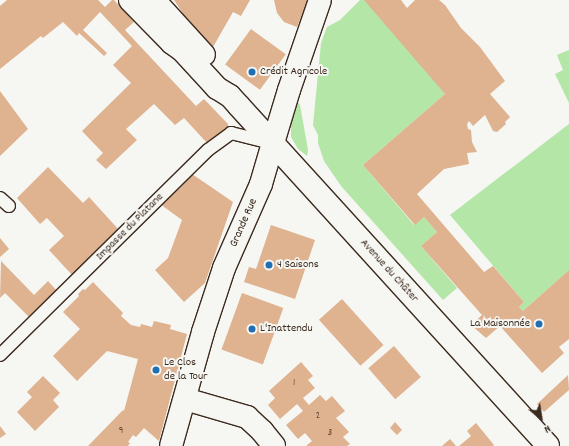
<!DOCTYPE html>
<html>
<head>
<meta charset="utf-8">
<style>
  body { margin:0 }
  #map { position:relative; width:569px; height:446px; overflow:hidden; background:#f6f6f2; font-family:Dekko,sans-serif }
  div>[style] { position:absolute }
  .green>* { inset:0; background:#b3e6a7 }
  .building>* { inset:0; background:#dfb290; transform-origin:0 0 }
  .roads { filter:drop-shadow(1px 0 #3b2a1e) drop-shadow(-1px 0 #3b2a1e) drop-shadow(0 1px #3b2a1e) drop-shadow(0 -1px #3b2a1e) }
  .lane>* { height:12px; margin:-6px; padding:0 6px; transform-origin:6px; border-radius:6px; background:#f6f6f2 }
  .street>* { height:22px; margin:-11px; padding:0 11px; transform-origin:11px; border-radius:11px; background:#f6f6f2 }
  .secondary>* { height:22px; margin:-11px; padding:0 11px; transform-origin:11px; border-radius:11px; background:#f6f6f2 }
  .primary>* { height:22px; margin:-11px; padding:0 11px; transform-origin:11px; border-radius:11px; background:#f6f6f2 }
  .dots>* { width:11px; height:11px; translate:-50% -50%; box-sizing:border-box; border:2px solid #f6f6f2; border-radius:50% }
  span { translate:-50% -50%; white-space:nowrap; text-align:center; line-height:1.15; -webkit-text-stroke:4px #f6f6f2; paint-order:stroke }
  .number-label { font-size:10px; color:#644c3a }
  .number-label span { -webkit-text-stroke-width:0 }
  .poi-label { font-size:12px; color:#3b2a1e }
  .left { translate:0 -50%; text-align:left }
  .right { translate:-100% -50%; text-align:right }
  .street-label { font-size:12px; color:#3b2a1e }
  .north { position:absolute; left:521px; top:398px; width:40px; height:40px; -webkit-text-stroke:3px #f6f6f2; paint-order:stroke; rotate:150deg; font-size:11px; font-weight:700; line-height:16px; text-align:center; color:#3b2a1e }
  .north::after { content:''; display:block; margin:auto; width:14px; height:18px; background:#3b2a1e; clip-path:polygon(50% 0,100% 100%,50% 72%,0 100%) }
</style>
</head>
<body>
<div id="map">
  <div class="green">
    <i style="clip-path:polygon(360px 0,368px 0,445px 94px,363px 165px,414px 225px,424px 217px,437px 232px,421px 246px,457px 288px,443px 300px,341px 186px,324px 161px,318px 143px,318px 135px,313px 125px,321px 43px,327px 27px,340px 20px)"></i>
    <i style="clip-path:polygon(569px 50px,569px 103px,555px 74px,563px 70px,557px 55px)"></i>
    <i style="clip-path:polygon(294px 97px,300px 105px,308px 150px,307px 156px,298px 149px,291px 137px,291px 115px)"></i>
    <i style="clip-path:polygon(569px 124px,569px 270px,523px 311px,519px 307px,524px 302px,450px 215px)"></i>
  </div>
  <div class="building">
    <i style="clip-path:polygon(7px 0,98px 0,105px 7px,112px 0,114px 0,134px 22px,125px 30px,196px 106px,204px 99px,228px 124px,228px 131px,208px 144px,184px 118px,175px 125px,154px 104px,126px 129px,137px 140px,106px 169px,96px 160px,103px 153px,82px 131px,131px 83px,113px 65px,132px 46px,100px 12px,83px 30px,107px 53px,104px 56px,79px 33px,77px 36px,63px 22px,43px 38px,41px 36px,0 69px,0 6px)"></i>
    <i style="clip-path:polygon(174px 0,250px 0,241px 16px,233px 12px,213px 47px,184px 15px)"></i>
    <i style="clip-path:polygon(274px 0,308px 0,297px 27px,284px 22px,277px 13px)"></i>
    <i style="clip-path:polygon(364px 0,401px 0,407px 8px,415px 0,439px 0,445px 5px,461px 28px,480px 47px,505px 81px,490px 94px,510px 117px,505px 122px,506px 124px,497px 132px,493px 131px,485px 115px,473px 126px,469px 121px,467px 124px,468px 129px,471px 130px,472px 142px,477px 152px,467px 153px,469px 164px,444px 169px,417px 194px,484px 272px,493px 266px,524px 302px,519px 307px,523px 311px,569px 270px,569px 339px,559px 347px,564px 353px,542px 373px,500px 326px,486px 338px,471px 325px,482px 315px,421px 246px,437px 232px,424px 217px,415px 225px,363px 165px,445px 94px)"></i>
    <i style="left:251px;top:29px;width:43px;height:44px;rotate:36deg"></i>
    <i style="clip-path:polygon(0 91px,28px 129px,0 156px)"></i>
    <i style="clip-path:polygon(48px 167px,83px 203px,89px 197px,119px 230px,73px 276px,49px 250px,64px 236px,47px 218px,40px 224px,17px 198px)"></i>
    <i style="clip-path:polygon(192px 174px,233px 202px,205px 283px,184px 302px,155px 270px,168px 258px,182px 220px,160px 204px,176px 187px,179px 189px)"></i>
    <i style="clip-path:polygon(271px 225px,315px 240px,295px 299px,244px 282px,249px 267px,256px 269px)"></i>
    <i style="clip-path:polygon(0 238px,9px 249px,0 257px)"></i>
    <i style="clip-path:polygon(1px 261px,34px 295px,48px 281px,57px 291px,30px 318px,5px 293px,0 298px)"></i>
    <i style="clip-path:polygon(93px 282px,123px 313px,121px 316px,131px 325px,140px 327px,141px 324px,152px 327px,154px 321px,171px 325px,170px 329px,187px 334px,159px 441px,144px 428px,136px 437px,133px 435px,128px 442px,130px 443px,128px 446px,88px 446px,123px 410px,124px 411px,138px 359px,107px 351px,77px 381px,53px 356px,80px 329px,63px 312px,79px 296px,78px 294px,83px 289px,85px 290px)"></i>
    <i style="left:242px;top:293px;width:44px;height:60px;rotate:20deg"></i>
    <i style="left:342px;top:299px;width:62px;height:31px;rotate:48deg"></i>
    <i style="left:394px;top:346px;width:41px;height:34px;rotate:49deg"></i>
    <i style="clip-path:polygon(301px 362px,313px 376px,308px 380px,315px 388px,303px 398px,309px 405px,320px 395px,326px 401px,332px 396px,345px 411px,336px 418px,349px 432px,343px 437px,350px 444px,347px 446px,306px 446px,312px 441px,305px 433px,298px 439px,286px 425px,303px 411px,297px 404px,280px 419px,268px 405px,275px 398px,269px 391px)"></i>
    <i style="clip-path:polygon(568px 375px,569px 390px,544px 412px,537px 404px)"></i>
    <i style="clip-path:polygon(43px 376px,60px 393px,53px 400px,59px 407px,35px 431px,17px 412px,32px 397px,27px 392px)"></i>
    <i style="clip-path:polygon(395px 422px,402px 430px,397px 435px,390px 428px)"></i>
    <i style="clip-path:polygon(476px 423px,494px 445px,493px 446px,459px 446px,471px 436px,467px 431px)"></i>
    <i style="clip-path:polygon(0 426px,6px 434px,0 438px)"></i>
    <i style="clip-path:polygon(450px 439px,456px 446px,442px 446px)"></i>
  </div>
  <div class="roads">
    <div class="lane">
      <i style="left:0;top:198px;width:12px;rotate:42deg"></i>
      <i style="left:0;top:355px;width:292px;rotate:-44.6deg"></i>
      <i style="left:208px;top:150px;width:29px;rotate:-36deg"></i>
      <i style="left:231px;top:133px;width:38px;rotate:14deg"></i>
    </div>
    <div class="street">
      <i style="left:185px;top:399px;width:65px;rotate:16.2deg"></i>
      <i style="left:247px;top:417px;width:21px;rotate:43deg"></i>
      <i style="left:262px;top:431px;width:19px;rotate:51deg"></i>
    </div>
    <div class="secondary">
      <i style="left:273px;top:143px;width:55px;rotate:-73.2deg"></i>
      <i style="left:289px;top:90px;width:95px;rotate:-71deg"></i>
    </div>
    <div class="primary">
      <i style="left:130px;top:0;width:60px;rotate:45.7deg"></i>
      <i style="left:172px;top:43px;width:12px;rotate:35deg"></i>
      <i style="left:182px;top:50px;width:52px;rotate:47.4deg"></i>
      <i style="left:217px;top:88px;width:15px;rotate:32deg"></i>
      <i style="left:230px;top:96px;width:13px;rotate:48deg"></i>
      <i style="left:239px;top:106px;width:459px;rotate:47.7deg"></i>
      <i style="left:154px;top:0;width:74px;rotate:47.7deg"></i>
      <i style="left:171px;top:446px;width:118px;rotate:-74.3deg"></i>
      <i style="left:203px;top:332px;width:67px;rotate:-71.8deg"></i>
      <i style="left:224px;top:268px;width:92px;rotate:-66.2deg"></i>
      <i style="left:261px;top:184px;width:43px;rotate:-73.7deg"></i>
    </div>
  </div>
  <div class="dots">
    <i style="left:252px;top:72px;background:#1f6fb2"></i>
    <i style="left:269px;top:265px;background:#1f6fb2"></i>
    <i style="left:539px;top:324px;background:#1f6fb2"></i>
    <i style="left:252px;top:329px;background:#1f6fb2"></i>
    <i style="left:156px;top:370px;background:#1f6fb2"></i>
  </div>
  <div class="number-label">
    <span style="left:294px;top:384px">1</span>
    <span style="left:318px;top:417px">2</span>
    <span style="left:121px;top:432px">9</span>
    <span style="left:330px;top:434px">3</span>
  </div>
  <div class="poi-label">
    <span class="left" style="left:260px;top:72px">Crédit Agricole</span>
    <span class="left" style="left:277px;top:265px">4 Saisons</span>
    <span class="right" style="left:530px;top:324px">La Maisonnée</span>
    <span class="left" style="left:260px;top:329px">L'Inattendu</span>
    <span class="left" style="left:164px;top:370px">Le Clos<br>de la Tour</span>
  </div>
  <div class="street-label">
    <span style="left:244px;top:223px;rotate:-66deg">Grande Rue</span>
    <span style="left:130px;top:227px;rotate:-45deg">Impasse du Platane</span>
    <span style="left:389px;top:271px;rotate:48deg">Avenue du Châter</span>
  </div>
  <div class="north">N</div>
</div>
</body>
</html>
